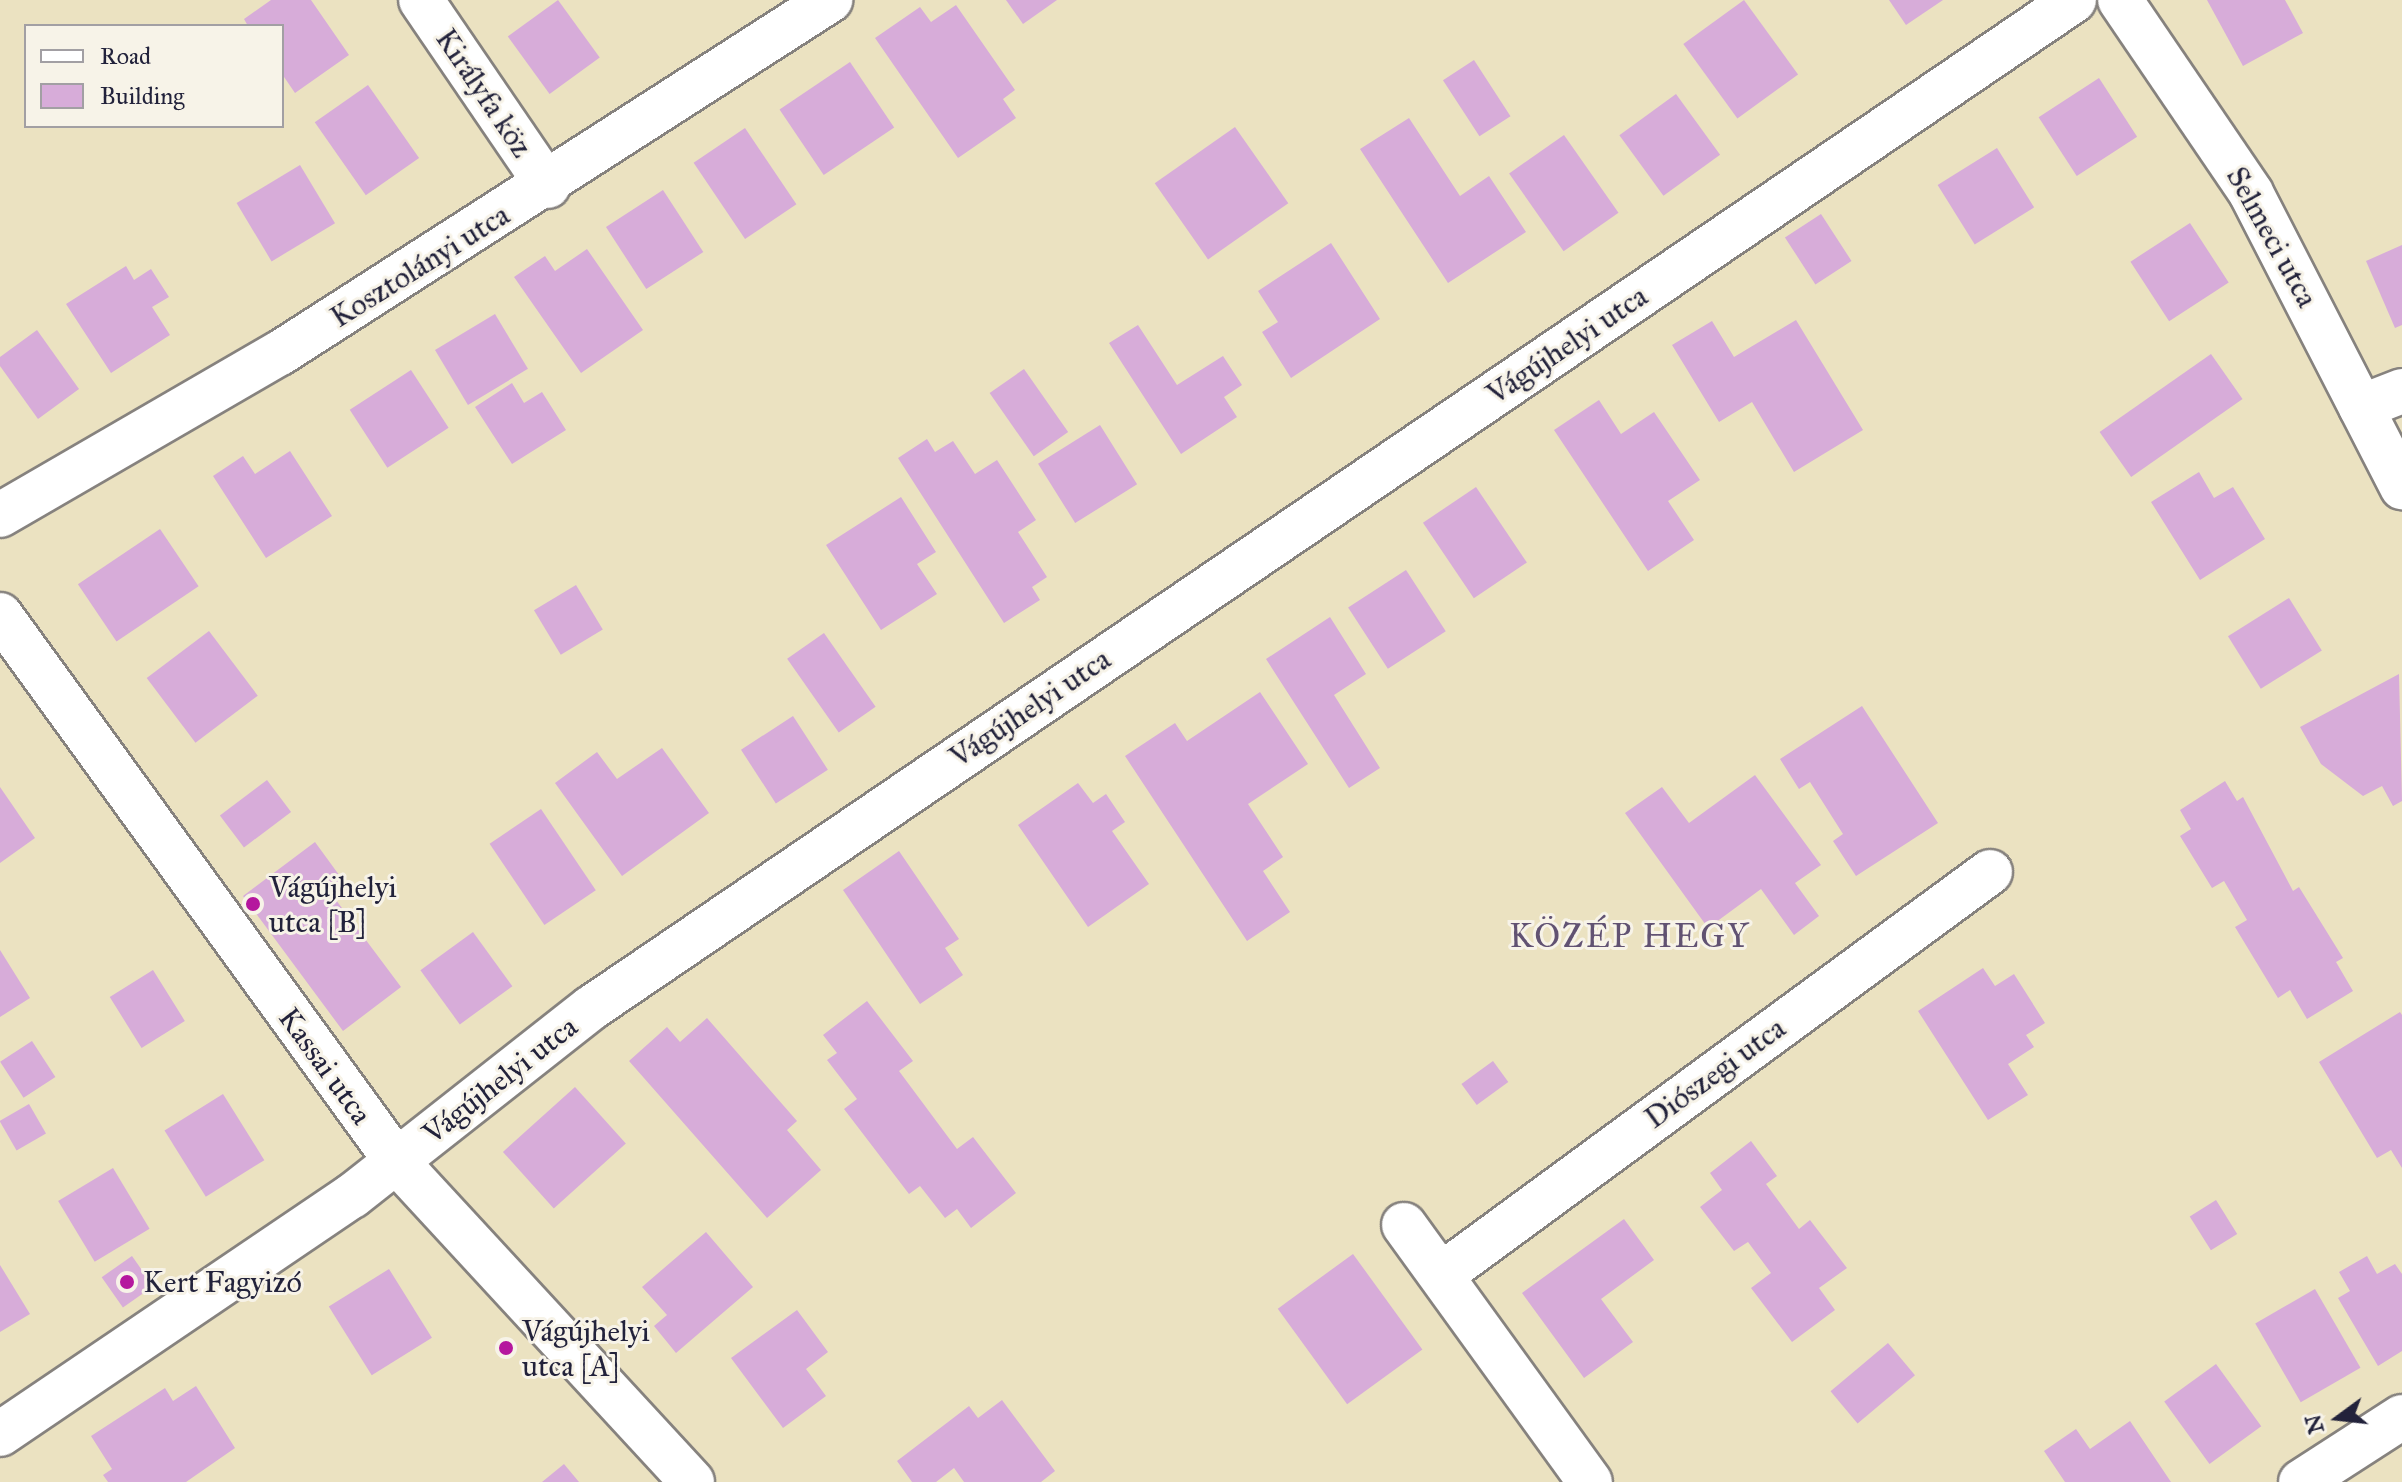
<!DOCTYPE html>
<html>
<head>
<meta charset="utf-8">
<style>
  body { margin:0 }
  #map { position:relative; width:2402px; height:1482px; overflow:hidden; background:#ebe2c1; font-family:"IM FELL Great Primer",serif }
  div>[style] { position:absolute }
  .building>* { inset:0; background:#d7acd9; transform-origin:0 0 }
  .roads { filter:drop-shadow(2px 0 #86827e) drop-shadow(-2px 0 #86827e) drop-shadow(0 2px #86827e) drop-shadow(0 -2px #86827e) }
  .minor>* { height:44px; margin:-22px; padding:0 22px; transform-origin:22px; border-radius:22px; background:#fff }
  .dots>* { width:22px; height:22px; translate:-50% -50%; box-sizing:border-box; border:4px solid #f7f3e8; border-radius:50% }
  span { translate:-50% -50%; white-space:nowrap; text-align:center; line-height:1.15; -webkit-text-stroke:6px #f7f3e8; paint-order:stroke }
  .street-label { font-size:30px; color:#22223b }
  .poi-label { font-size:30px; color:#22223b }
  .left { translate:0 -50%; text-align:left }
  .quarter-label { font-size:34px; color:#615272; letter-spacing:2px }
  .legend { position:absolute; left:24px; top:24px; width:260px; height:104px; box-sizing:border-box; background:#f7f3e8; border:2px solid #a29fa3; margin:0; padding:10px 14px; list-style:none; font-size:24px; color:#22223b }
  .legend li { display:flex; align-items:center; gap:16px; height:40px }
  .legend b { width:40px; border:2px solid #a29fa3 }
  .north { position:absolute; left:2298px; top:1378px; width:80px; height:80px; -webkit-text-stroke:6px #f7f3e8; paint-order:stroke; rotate:255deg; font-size:22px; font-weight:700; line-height:32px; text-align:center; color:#22223b }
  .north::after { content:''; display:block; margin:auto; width:28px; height:36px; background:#22223b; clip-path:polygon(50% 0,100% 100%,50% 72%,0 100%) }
</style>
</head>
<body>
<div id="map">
  <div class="building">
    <i style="clip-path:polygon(271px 0,311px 0,349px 55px,295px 93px,282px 74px,282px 26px,248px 26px,244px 19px)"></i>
    <i style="left:558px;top:0;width:71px;height:62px;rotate:54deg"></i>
    <i style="clip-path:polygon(1006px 0,1057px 0,1023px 24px)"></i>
    <i style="left:1744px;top:0;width:92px;height:75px;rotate:54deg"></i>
    <i style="clip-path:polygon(1889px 0,1943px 0,1906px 25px)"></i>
    <i style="clip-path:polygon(2207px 0,2285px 0,2303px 33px,2243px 66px)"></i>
    <i style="clip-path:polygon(956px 5px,1015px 90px,1003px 99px,1016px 118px,958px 158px,875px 38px,920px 7px,931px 22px)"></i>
    <i style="left:1474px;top:60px;width:67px;height:37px;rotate:57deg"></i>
    <i style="left:850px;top:62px;width:79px;height:85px;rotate:56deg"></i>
    <i style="left:2099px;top:78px;width:70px;height:72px;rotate:57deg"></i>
    <i style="left:368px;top:85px;width:89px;height:65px;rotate:55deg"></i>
    <i style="left:1676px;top:94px;width:75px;height:70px;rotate:54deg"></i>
    <i style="clip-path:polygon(1409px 118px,1460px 196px,1489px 176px,1526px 232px,1448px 283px,1360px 149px)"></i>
    <i style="left:1235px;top:127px;width:93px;height:98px;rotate:55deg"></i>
    <i style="left:745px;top:128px;width:92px;height:62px;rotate:56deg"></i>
    <i style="left:1564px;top:135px;width:95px;height:67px;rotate:55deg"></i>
    <i style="left:1997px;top:148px;width:70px;height:70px;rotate:58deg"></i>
    <i style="left:300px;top:165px;width:68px;height:74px;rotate:59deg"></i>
    <i style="left:663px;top:190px;width:74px;height:68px;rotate:57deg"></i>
    <i style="left:1821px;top:214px;width:56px;height:43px;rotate:57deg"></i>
    <i style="left:2190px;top:223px;width:71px;height:71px;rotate:57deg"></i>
    <i style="clip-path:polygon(1331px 243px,1380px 319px,1291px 378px,1262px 332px,1278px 322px,1258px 291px)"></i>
    <i style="clip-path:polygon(2402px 245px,2402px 325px,2395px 328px,2366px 261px)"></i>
    <i style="clip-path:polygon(587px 249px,643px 330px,581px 373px,514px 277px,545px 256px,555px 271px)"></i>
    <i style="clip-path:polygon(126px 266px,134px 280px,151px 269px,169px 297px,152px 307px,170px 335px,111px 373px,66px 304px)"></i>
    <i style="left:495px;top:314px;width:64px;height:70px;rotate:59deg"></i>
    <i style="clip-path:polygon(1796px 320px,1863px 430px,1794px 472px,1752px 402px,1719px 422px,1672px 345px,1712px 321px,1734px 357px)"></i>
    <i style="clip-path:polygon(1138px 325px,1177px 385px,1223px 356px,1242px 385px,1224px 397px,1237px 417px,1181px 454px,1109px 343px)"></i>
    <i style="clip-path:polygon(37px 330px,79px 389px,38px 419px,0 366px,0 357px)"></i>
    <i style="left:2211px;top:354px;width:55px;height:136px;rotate:55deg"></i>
    <i style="left:1024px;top:369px;width:77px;height:42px;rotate:55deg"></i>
    <i style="left:411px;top:370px;width:69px;height:73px;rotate:57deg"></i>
    <i style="clip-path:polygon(512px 383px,524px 403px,542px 392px,566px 430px,512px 464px,475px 407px)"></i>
    <i style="clip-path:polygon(1599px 400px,1621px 434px,1654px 412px,1700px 480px,1668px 501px,1694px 540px,1648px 571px,1554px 430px)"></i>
    <i style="left:1100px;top:425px;width:70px;height:73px;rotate:58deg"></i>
    <i style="clip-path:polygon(927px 439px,935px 452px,953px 441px,975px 474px,997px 460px,1036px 520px,1018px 532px,1047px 577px,1032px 587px,1040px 600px,1004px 623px,898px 458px)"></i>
    <i style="clip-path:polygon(290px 451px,332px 516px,266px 558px,213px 476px,243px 456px,255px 474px)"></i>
    <i style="clip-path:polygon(2199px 472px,2214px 498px,2233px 487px,2265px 539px,2200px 580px,2151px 502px)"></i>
    <i style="left:1476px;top:487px;width:91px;height:64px;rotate:56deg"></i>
    <i style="clip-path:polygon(901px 497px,936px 552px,917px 564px,937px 594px,881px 630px,826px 545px)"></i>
    <i style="left:160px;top:529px;width:69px;height:99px;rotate:56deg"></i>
    <i style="left:1406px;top:570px;width:73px;height:69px;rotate:57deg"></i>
    <i style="left:576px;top:585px;width:52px;height:49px;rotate:59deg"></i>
    <i style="left:2289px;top:598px;width:62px;height:72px;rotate:58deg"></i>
    <i style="clip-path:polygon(1330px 617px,1366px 674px,1334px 695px,1380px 768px,1349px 788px,1266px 659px)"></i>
    <i style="left:209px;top:631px;width:81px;height:78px;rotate:53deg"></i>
    <i style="left:824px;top:633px;width:90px;height:45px;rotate:55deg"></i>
    <i style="clip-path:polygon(2399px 674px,2402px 801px,2393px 806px,2382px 786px,2363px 796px,2321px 764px,2300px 727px)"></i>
    <i style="clip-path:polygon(1260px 692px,1308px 764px,1248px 804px,1283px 857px,1263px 871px,1290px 912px,1247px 941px,1125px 756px,1175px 723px,1187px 741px)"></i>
    <i style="clip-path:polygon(1862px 706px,1938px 823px,1856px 876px,1833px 841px,1843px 834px,1810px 782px,1799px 789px,1780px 759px)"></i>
    <i style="left:793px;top:716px;width:64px;height:62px;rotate:57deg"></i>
    <i style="clip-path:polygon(662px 748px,709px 813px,622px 876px,555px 783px,597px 752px,617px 779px)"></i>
    <i style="clip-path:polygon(1755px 775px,1821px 865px,1795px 883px,1819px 916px,1794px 935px,1761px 889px,1708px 928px,1625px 813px,1662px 787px,1689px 823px)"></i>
    <i style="left:267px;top:780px;width:40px;height:59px;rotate:53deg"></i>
    <i style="clip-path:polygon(2225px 781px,2237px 801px,2243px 797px,2293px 891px,2299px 887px,2343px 958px,2336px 962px,2353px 991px,2307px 1019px,2290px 990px,2278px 998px,2235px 927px,2247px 920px,2224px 881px,2212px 888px,2180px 836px,2191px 829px,2180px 810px)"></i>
    <i style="clip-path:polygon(1078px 783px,1093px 803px,1106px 794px,1125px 822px,1112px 831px,1149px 884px,1088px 927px,1018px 825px)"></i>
    <i style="clip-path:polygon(0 787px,35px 838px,0 863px)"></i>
    <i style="left:541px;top:809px;width:98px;height:62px;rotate:56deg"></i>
    <i style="clip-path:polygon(315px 842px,350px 890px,336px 900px,401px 987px,343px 1031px,243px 896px)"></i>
    <i style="clip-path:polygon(899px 851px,959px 939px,945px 948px,963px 975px,920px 1004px,843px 890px)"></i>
    <i style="left:473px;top:932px;width:67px;height:65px;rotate:54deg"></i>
    <i style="clip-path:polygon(0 950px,30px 998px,0 1017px)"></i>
    <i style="clip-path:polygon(1983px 968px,1995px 986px,2014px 974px,2045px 1023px,2026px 1035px,2034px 1047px,2008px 1064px,2028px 1095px,1988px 1120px,1918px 1011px)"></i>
    <i style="left:153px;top:970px;width:60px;height:51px;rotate:58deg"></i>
    <i style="clip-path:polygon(867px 1001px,913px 1061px,899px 1071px,957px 1149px,973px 1137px,1016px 1193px,971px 1228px,957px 1209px,945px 1218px,920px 1186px,909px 1194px,844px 1109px,857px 1099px,827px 1060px,837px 1053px,823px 1035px)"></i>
    <i style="clip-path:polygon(2400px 1012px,2402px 1015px,2402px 1168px,2391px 1150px,2377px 1158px,2319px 1062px)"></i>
    <i style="clip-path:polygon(707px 1018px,797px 1121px,787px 1130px,821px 1170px,767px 1218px,629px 1061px,667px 1027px,680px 1042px)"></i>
    <i style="left:32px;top:1041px;width:43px;height:38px;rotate:57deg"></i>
    <i style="left:1493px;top:1061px;width:26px;height:39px;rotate:54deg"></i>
    <i style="left:575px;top:1087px;width:76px;height:97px;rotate:48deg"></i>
    <i style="left:223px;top:1094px;width:78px;height:69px;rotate:58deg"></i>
    <i style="left:29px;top:1104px;width:34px;height:34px;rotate:60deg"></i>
    <i style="clip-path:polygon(1751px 1141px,1777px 1176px,1766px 1184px,1799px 1229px,1810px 1220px,1847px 1268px,1819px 1288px,1835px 1310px,1792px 1342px,1751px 1288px,1771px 1273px,1748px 1242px,1734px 1251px,1700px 1207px,1722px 1190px,1710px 1173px)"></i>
    <i style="left:113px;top:1168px;width:71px;height:64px;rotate:59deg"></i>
    <i style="left:2216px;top:1200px;width:40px;height:31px;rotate:58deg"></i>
    <i style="clip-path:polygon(1624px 1219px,1654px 1260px,1601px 1299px,1633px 1342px,1584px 1378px,1522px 1293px)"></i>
    <i style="clip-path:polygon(706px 1232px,753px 1287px,676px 1353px,654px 1326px,667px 1315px,642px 1287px)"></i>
    <i style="left:1353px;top:1254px;width:118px;height:93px;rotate:54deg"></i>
    <i style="left:132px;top:1256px;width:37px;height:37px;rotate:55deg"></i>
    <i style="clip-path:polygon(2367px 1256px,2377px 1274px,2395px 1264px,2402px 1274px,2402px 1351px,2378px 1366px,2338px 1298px,2350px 1291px,2339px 1272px)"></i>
    <i style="clip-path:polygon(0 1265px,30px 1314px,0 1332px)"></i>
    <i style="left:389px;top:1269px;width:81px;height:71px;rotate:58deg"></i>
    <i style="left:2315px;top:1289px;width:91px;height:69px;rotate:60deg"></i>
    <i style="clip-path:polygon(797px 1310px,828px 1352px,806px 1369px,826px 1396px,783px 1428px,731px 1358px)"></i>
    <i style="left:1888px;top:1343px;width:42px;height:75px;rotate:50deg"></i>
    <i style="left:2216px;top:1364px;width:77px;height:64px;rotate:54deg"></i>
    <i style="clip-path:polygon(196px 1386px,235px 1448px,186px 1482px,108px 1482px,103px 1475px,112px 1469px,91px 1436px,165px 1388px,173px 1401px)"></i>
    <i style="clip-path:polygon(1002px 1400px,1055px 1471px,1041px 1482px,964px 1482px,954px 1468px,936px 1482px,912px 1482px,897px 1461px,969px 1406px,978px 1418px)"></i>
    <i style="clip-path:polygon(2130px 1421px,2171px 1482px,2065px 1482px,2044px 1451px,2076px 1429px,2090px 1449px)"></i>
    <i style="clip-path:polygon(564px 1464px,579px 1482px,542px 1482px)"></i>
  </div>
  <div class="roads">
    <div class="minor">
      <i style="left:421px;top:0;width:225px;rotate:55.7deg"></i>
      <i style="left:2120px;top:0;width:233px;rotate:55.8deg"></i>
      <i style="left:2251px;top:193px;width:331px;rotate:62.8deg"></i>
      <i style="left:2361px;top:407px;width:44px;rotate:-21.3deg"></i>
      <i style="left:0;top:515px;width:323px;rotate:-30.1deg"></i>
      <i style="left:280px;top:353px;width:654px;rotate:-32.69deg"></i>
      <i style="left:0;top:615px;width:676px;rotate:54.03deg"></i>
      <i style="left:397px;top:1162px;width:435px;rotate:47.3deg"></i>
      <i style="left:1404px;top:1225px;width:317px;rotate:54.1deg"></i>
      <i style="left:1441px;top:1275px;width:681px;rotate:-36.28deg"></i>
      <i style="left:0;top:1434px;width:425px;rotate:-34.1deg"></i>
      <i style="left:352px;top:1196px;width:304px;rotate:-38.2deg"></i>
      <i style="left:591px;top:1008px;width:1793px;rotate:-34.2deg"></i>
      <i style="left:2301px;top:1482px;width:120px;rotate:-32.8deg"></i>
    </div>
  </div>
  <div class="dots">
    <i style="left:253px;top:904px;background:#b5179e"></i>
    <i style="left:127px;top:1282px;background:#b5179e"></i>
    <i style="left:506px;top:1348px;background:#b5179e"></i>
  </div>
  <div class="street-label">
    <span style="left:484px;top:93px;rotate:56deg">Királyfa köz</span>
    <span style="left:2272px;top:237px;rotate:61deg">Selmeci utca</span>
    <span style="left:420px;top:266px;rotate:-32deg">Kosztolányi utca</span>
    <span style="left:1567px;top:345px;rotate:-34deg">Vágújhelyi utca</span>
    <span style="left:1030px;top:708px;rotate:-34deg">Vágújhelyi utca</span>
    <span style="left:325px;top:1066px;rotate:54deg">Kassai utca</span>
    <span style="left:1715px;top:1073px;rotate:-36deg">Diószegi utca</span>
    <span style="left:500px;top:1080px;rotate:-38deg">Vágújhelyi utca</span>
  </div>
  <div class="poi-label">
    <span class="left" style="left:269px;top:904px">Vágújhelyi<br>utca [B]</span>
    <span class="left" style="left:143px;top:1282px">Kert Fagyizó</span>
    <span class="left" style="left:522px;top:1348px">Vágújhelyi<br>utca [A]</span>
  </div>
  <div class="quarter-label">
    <span style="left:1630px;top:936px">KÖZÉP HEGY</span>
  </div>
  <ul class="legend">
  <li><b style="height:10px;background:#fff"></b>Road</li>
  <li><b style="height:22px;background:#d7acd9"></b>Building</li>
  </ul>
  <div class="north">N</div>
</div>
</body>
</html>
